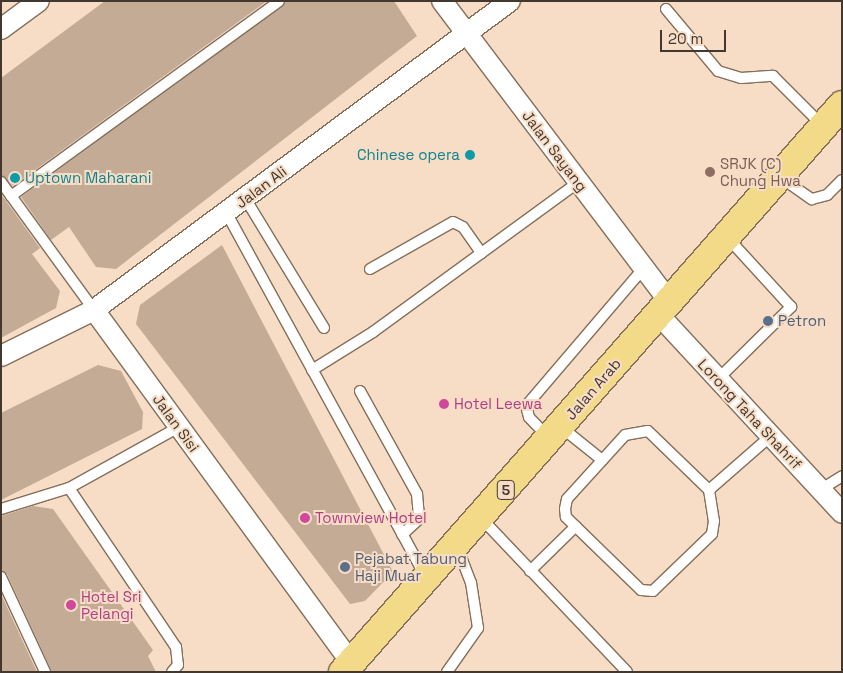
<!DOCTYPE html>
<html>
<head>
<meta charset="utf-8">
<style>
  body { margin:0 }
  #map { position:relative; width:843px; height:673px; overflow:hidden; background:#f7ddc6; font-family:"Space Grotesk",sans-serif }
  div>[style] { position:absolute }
  .building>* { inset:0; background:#c4ab96 }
  .roads { filter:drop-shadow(1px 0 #856f5a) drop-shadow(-1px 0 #856f5a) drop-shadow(0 1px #856f5a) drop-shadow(0 -1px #856f5a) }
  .lane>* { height:10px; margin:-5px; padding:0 5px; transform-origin:5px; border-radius:5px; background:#fff }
  .street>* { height:20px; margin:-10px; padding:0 10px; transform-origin:10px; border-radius:10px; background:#fff }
  .primary>* { height:28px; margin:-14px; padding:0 14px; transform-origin:14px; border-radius:14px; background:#f2da88 }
  .dots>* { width:14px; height:14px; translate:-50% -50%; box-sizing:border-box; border:2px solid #f7ddc6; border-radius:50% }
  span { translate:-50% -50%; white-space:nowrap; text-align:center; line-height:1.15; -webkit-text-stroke:4px #f7ddc6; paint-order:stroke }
  .shield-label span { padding:1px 4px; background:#f7ddc6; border:1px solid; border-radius:4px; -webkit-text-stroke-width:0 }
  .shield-label { font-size:14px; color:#42382f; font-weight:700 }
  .street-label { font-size:15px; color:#42382f }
  .culture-label { font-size:15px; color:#0d838f }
  .right { translate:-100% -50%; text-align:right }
  .left { translate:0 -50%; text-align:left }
  .education-label { font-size:15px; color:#785e54 }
  .service-label { font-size:15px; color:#4e5e75 }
  .hotel-label { font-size:15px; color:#b23c85 }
  .frame { position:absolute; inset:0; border:2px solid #42382f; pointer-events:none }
  .scale { position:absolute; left:660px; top:30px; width:66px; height:22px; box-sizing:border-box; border:2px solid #42382f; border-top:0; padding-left:6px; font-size:15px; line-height:18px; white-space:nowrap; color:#42382f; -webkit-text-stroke:4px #f7ddc6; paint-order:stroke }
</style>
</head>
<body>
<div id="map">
  <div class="building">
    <i style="clip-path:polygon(105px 1px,267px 1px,13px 186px,1px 175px,1px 78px)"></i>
    <i style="clip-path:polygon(286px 1px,394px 1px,417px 36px,116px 269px,96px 267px,69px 227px,51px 240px,21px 197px)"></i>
    <i style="clip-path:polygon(1px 194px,40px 248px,32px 254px,60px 291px,56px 308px,1px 338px)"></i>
    <i style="clip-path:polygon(222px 245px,393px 572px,365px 601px,350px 604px,136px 324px,140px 305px)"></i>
    <i style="clip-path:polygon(98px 365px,121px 371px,143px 412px,142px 429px,1px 500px,1px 413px)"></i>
    <i style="clip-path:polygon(33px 506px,53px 509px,153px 650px,148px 656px,156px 672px,52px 672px,7px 574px,1px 570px,1px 516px)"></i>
    <i style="clip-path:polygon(1px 594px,37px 672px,1px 672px)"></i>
  </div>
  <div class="roads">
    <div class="lane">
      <i style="left:666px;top:9px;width:81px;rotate:50deg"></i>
      <i style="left:718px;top:71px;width:24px;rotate:17deg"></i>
      <i style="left:741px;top:78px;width:32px;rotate:-4deg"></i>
      <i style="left:773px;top:76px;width:71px;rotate:45deg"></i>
      <i style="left:780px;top:177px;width:39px;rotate:35deg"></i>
      <i style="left:812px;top:199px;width:16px;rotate:-15deg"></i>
      <i style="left:827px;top:195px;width:21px;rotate:-45deg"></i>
      <i style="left:1px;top:182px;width:158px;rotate:54deg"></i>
      <i style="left:11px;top:196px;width:331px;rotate:-36deg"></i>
      <i style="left:245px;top:198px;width:152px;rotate:58.7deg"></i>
      <i style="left:226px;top:212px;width:415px;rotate:61.3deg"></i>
      <i style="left:370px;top:269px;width:95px;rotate:-29.5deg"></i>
      <i style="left:453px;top:222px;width:11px;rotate:27deg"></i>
      <i style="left:463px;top:227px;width:32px;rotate:55deg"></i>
      <i style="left:312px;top:370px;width:72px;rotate:-31.9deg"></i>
      <i style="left:373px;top:332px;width:255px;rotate:-36.1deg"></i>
      <i style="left:718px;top:379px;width:103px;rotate:-44.6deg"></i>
      <i style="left:791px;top:307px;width:96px;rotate:-132.5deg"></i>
      <i style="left:360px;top:391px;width:118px;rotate:61deg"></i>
      <i style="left:417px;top:494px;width:25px;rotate:85deg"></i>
      <i style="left:419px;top:519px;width:23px;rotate:137deg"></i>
      <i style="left:561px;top:427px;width:53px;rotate:38.8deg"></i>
      <i style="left:648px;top:431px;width:85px;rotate:44deg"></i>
      <i style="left:709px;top:490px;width:31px;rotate:81deg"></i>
      <i style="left:714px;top:521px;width:13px;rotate:99deg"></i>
      <i style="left:712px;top:534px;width:82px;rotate:136deg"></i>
      <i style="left:653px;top:591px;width:12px;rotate:-175deg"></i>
      <i style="left:641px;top:590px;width:105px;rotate:-135.8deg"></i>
      <i style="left:566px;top:517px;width:8px;rotate:-97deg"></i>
      <i style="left:565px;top:509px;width:10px;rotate:-79deg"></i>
      <i style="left:567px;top:499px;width:86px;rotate:-47.8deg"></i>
      <i style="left:625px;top:435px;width:23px;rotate:-10deg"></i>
      <i style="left:549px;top:438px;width:29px;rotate:-134deg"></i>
      <i style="left:529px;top:417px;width:11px;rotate:-105deg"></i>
      <i style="left:526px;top:406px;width:182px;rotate:-49.5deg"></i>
      <i style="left:69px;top:488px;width:192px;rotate:56.1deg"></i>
      <i style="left:176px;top:647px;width:18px;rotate:84deg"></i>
      <i style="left:178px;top:665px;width:9px;rotate:131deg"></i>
      <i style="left:709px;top:490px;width:82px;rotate:-41.1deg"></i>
      <i style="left:820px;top:490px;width:26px;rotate:-32deg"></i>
      <i style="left:1px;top:509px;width:71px;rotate:-17.2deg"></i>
      <i style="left:69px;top:488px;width:126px;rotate:-29deg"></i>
      <i style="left:481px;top:518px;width:212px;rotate:46.5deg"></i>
      <i style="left:530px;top:571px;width:64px;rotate:-44.4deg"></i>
      <i style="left:1px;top:577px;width:105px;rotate:65.1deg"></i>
      <i style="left:447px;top:672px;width:54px;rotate:-54.8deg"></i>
      <i style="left:478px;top:628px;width:46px;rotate:-98.8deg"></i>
      <i style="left:471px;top:583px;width:40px;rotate:-111deg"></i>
    </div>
    <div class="street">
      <i style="left:442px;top:1px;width:376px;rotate:52.9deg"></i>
      <i style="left:1px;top:29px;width:47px;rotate:-36.4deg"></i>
      <i style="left:94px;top:310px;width:437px;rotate:53.9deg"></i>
      <i style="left:658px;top:314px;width:271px;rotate:47.2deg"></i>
      <i style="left:1px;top:356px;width:104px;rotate:-26.3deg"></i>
      <i style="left:94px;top:310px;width:518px;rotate:-36.6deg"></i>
    </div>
    <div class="primary">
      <i style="left:343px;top:672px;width:755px;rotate:-48.65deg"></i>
    </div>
  </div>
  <div class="dots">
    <i style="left:470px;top:155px;background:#0f9aa8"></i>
    <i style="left:710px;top:172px;background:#8d6e63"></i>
    <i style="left:15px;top:178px;background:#0f9aa8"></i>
    <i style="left:768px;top:321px;background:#5c6f8a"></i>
    <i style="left:444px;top:404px;background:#d1479c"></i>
    <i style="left:305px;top:518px;background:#d1479c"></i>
    <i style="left:345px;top:567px;background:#5c6f8a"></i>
    <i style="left:71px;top:605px;background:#d1479c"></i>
  </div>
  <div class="shield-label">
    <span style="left:506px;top:490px">5</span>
  </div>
  <div class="street-label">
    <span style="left:555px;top:151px;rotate:53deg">Jalan Sayang</span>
    <span style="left:261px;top:187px;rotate:-37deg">Jalan Ali</span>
    <span style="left:593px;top:389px;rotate:-49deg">Jalan Arab</span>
    <span style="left:750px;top:414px;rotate:47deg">Lorong Taha Shahrif</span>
    <span style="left:176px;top:423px;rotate:54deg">Jalan Sisi</span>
  </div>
  <div class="culture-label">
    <span class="right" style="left:460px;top:155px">Chinese opera</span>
    <span class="left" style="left:25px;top:178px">Uptown Maharani</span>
  </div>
  <div class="education-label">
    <span class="left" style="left:720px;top:172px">SRJK (C)<br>Chung Hwa</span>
  </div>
  <div class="service-label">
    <span class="left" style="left:778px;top:321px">Petron</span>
    <span class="left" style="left:355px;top:567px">Pejabat Tabung<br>Haji Muar</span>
  </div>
  <div class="hotel-label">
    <span class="left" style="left:454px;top:404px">Hotel Leewa</span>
    <span class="left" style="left:315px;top:518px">Townview Hotel</span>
    <span class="left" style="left:81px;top:605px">Hotel Sri<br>Pelangi</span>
  </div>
  <div class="frame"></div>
  <div class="scale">20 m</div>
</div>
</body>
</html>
